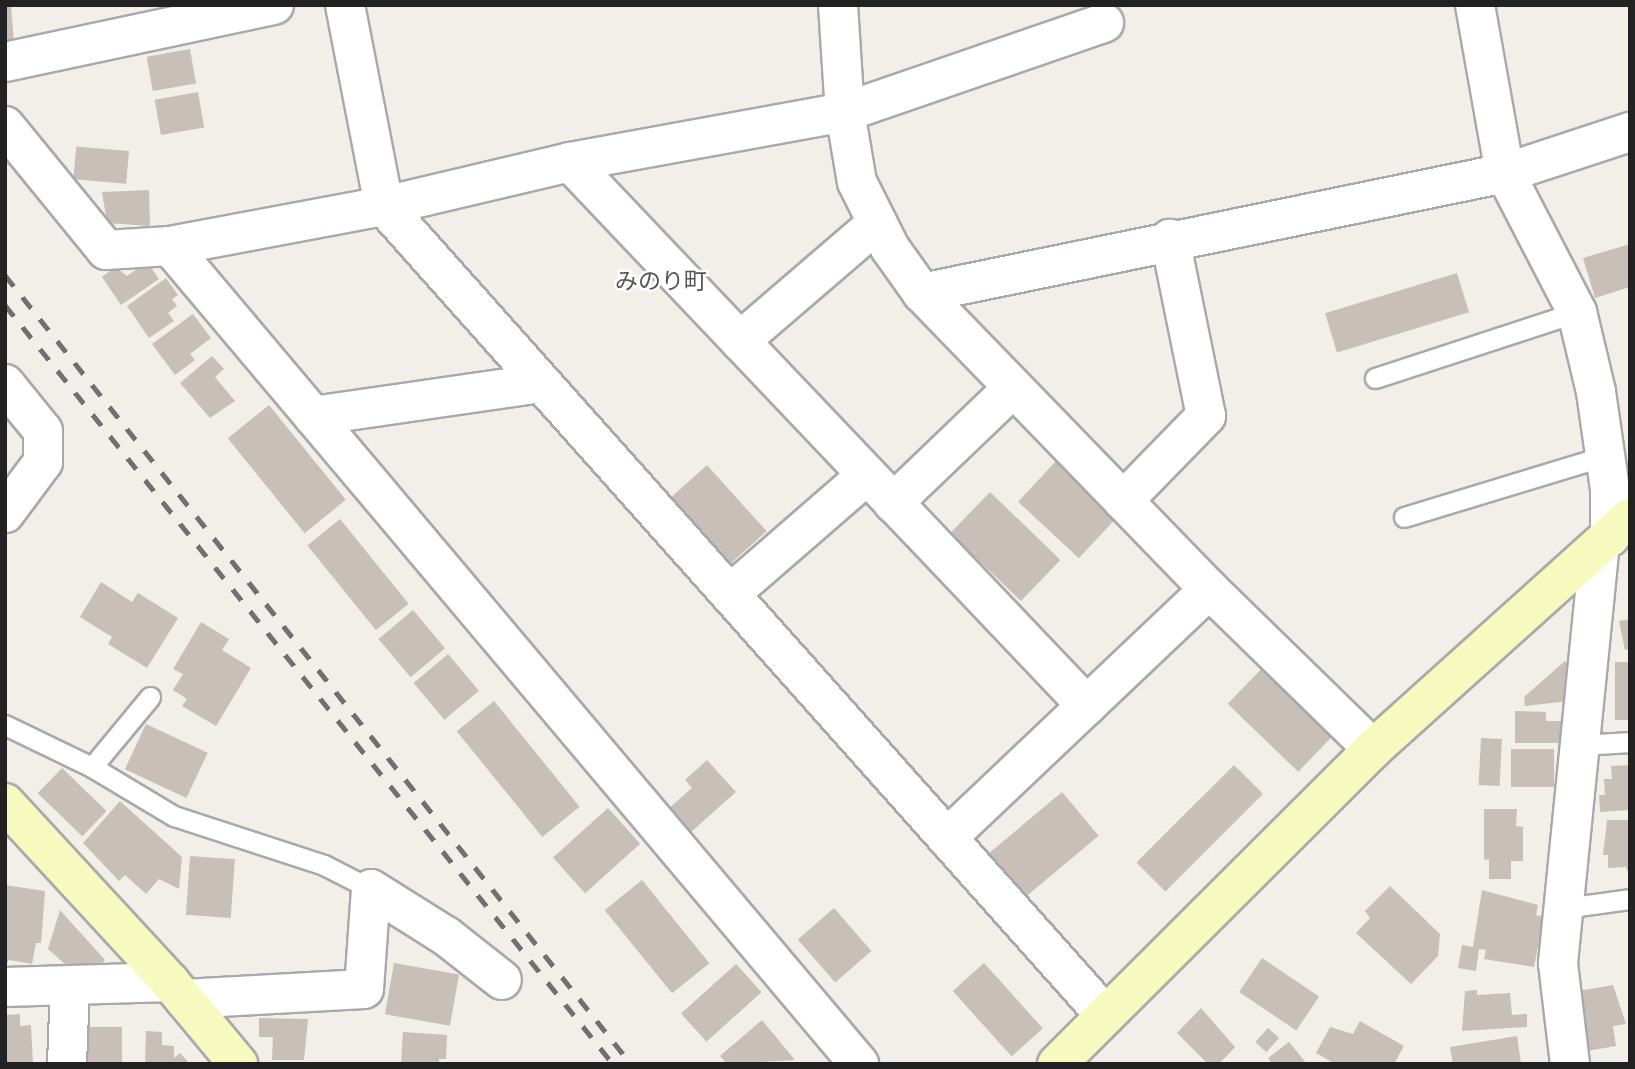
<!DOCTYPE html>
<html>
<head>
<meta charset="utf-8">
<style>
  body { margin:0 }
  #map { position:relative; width:1635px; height:1069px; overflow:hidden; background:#f2efe9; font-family:Mulish,"Noto Sans JP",sans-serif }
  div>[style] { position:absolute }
  .building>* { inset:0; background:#c7bfb8; transform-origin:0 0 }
  .roads { filter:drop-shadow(2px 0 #a9a9a9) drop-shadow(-2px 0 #a9a9a9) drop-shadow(0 2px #a9a9a9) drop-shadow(0 -2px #a9a9a9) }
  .lane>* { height:19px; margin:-9.5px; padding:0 9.5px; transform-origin:9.5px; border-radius:9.5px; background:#fff }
  .street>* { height:38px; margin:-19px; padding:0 19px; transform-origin:19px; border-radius:19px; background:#fff }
  .secondary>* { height:38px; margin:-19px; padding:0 19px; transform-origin:19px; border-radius:19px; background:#f7fabf }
  .rail>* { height:5px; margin-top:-2.5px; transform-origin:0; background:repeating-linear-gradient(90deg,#707070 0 14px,transparent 0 28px) }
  span { translate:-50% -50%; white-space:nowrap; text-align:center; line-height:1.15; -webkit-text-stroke:5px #fff; paint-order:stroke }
  .quarter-label { font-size:23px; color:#555 }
  .frame { position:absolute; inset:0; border:7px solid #222; pointer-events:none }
</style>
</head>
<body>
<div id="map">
  <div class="building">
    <i style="clip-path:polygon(5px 5px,11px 5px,14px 43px,5px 44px)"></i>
    <i style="left:190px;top:49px;width:35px;height:44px;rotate:80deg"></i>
    <i style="left:198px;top:92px;width:36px;height:44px;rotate:80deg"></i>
    <i style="left:129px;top:151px;width:33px;height:53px;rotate:95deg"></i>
    <i style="clip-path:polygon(149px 190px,150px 226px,107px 223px,102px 192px)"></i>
    <i style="clip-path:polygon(1630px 244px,1630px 287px,1595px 298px,1583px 258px)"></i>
    <i style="clip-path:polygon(147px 262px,159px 279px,121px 305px,102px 277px,115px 267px,127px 276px)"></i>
    <i style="left:1457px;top:273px;width:41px;height:138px;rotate:73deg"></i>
    <i style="clip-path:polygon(166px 278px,178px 295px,172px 299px,177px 306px,168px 313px,174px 321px,149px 338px,127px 306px)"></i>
    <i style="clip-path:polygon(193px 314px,211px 338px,190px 354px,195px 360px,175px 375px,152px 344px)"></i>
    <i style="clip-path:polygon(212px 356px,224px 369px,215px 377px,235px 401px,210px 418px,180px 383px)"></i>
    <i style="left:269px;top:405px;width:122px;height:53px;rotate:51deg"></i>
    <i style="left:1057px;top:460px;width:83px;height:57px;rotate:43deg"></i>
    <i style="left:707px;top:465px;width:89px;height:50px;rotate:48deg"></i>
    <i style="left:990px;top:492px;width:98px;height:57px;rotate:44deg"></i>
    <i style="left:340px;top:519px;width:109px;height:42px;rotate:51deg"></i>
    <i style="clip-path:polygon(101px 582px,132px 602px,138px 593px,178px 618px,147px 668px,108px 644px,112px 637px,80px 617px)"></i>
    <i style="left:413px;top:610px;width:50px;height:45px;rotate:50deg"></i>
    <i style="clip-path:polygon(1630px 619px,1630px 649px,1625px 650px,1619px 621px)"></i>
    <i style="clip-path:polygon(201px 622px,229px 639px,222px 650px,251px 668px,216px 726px,182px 706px,187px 699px,173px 690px,183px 674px,173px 669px)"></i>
    <i style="left:448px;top:654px;width:48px;height:45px;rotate:50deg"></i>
    <i style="clip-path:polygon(1565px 661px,1575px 667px,1569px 701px,1525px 706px,1524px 697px)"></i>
    <i style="left:1268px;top:662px;width:98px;height:58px;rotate:44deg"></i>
    <i style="left:1630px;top:662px;width:58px;height:15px;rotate:90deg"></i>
    <i style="left:494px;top:701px;width:136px;height:48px;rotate:51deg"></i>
    <i style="clip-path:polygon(1515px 711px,1546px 712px,1546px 721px,1566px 721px,1566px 743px,1515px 743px)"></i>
    <i style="left:146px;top:724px;width:68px;height:50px;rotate:25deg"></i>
    <i style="left:1481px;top:738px;width:21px;height:47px;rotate:3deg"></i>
    <i style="left:1511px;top:749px;width:43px;height:38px"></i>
    <i style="clip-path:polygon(707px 760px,736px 792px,690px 833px,668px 809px,692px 788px,685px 780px)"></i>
    <i style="left:1234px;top:765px;width:41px;height:138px;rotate:45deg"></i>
    <i style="clip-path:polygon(1630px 765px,1630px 810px,1600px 812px,1599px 795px,1605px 795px,1604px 779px,1612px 779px,1611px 766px)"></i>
    <i style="left:62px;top:768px;width:62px;height:35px;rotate:44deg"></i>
    <i style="left:1062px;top:792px;width:57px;height:97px;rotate:50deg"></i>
    <i style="clip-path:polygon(120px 801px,182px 857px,179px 889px,159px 879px,146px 894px,125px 875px,119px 881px,83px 843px)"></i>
    <i style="left:608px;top:808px;width:48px;height:74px;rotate:48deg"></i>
    <i style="clip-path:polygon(1484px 809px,1517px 809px,1516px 826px,1523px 827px,1523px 861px,1511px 861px,1511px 879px,1489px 879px,1489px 859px,1484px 860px)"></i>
    <i style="clip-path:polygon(1607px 820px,1630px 820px,1630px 877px,1626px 867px,1608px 868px,1608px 855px,1603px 855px)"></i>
    <i style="left:190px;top:856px;width:45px;height:59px;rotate:4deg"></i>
    <i style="left:642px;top:880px;width:107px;height:48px;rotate:51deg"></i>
    <i style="clip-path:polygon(5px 885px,45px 891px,41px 943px,36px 943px,32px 964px,9px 960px,5px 966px)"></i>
    <i style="clip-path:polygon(1390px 886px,1440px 934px,1438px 956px,1411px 984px,1356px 933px,1370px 918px,1365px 911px)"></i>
    <i style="clip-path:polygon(1482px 890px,1538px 905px,1536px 915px,1551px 918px,1546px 941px,1539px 940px,1534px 967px,1484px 959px,1486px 950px,1479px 949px,1476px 971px,1458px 968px,1462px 945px,1473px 947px)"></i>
    <i style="left:834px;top:908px;width:57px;height:48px;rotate:49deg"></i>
    <i style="clip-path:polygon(60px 910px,105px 960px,101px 966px,66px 965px,48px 949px)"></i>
    <i style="left:1262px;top:958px;width:69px;height:41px;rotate:34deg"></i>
    <i style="left:394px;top:963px;width:66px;height:52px;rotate:10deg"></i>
    <i style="left:984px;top:963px;width:88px;height:42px;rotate:48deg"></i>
    <i style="left:736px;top:964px;width:38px;height:74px;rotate:48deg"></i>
    <i style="clip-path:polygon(1613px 985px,1626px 1024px,1613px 1026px,1616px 1046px,1587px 1051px,1578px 991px)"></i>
    <i style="clip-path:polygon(1477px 990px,1477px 995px,1510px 993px,1512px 1015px,1527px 1014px,1527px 1027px,1462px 1031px,1465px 991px)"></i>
    <i style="clip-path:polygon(1201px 1008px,1235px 1047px,1219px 1064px,1208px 1064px,1177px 1033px)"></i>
    <i style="clip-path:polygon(20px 1014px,20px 1026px,31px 1025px,33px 1064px,5px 1064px,5px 1015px)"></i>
    <i style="clip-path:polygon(259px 1018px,308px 1019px,304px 1060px,272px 1060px,273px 1037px,259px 1037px)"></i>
    <i style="clip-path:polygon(762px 1020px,795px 1060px,727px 1064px,720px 1056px)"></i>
    <i style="clip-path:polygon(1360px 1021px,1404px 1046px,1394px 1064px,1335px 1064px,1316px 1053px,1330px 1027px,1353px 1034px)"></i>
    <i style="left:86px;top:1027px;width:36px;height:37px"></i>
    <i style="left:1268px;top:1028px;width:15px;height:19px;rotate:42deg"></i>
    <i style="clip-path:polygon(146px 1031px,162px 1032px,162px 1045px,174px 1046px,174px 1058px,180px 1053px,190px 1064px,145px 1064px)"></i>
    <i style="clip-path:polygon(403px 1032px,447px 1035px,446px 1059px,439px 1059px,439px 1064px,401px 1064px)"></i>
    <i style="clip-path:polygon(1517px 1036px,1521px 1064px,1453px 1064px,1450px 1047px)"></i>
    <i style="clip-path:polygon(1289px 1042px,1307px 1064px,1272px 1064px,1268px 1058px)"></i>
  </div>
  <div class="roads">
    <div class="lane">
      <i style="left:1375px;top:378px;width:213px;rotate:-18.1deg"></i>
      <i style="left:1404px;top:517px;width:210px;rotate:-16.9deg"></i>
      <i style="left:5px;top:725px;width:97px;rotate:25.8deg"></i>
      <i style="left:92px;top:767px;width:96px;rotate:30.9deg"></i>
      <i style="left:174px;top:816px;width:158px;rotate:18.1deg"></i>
      <i style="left:324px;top:865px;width:53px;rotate:27.1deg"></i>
      <i style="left:1581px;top:745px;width:49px;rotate:-3.5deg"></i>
      <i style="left:92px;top:767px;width:91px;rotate:-50.4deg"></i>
      <i style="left:1564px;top:908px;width:67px;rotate:-7.8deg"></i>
    </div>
    <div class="street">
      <i style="left:345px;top:5px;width:205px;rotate:79deg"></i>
      <i style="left:384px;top:206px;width:1084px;rotate:48.29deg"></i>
      <i style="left:838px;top:5px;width:107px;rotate:86.3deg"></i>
      <i style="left:845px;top:112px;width:71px;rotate:80.3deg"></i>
      <i style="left:857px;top:182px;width:74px;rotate:63.4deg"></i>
      <i style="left:890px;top:248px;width:55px;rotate:54.6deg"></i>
      <i style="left:922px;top:293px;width:412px;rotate:45.9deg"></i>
      <i style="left:1209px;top:589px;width:229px;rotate:44.3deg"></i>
      <i style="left:1475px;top:5px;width:171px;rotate:79.9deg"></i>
      <i style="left:1505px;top:173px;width:157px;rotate:62.6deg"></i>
      <i style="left:1577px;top:312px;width:82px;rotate:76.6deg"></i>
      <i style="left:1596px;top:392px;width:98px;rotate:81.8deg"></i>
      <i style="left:1610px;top:489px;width:48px;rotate:90deg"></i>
      <i style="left:5px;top:62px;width:275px;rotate:-12deg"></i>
      <i style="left:5px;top:126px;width:160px;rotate:50.8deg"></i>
      <i style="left:106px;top:250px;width:64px;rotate:-3.6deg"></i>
      <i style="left:170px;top:246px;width:218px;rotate:-10.6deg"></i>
      <i style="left:384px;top:206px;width:191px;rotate:-13.3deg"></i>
      <i style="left:570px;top:162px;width:280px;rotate:-10.3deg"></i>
      <i style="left:845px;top:112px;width:274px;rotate:-19deg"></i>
      <i style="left:570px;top:162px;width:750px;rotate:46.46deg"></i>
      <i style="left:170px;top:246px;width:1070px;rotate:49.89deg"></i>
      <i style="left:922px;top:293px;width:595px;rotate:-11.63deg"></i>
      <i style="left:1505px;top:173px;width:132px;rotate:-18.2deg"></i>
      <i style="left:740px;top:341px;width:181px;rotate:-40.7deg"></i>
      <i style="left:5px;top:384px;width:60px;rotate:51deg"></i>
      <i style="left:43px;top:431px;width:31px;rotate:90deg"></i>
      <i style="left:43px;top:462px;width:64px;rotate:126.7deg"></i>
      <i style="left:313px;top:416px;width:231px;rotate:-8.2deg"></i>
      <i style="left:1123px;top:501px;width:119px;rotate:-45.7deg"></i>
      <i style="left:1206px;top:416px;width:181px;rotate:-101.5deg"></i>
      <i style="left:893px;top:503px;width:166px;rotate:-43.8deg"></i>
      <i style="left:730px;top:594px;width:181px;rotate:-41deg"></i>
      <i style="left:947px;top:838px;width:361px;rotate:-43.5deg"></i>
      <i style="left:5px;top:987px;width:165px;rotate:-1.7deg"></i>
      <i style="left:184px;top:999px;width:180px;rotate:-3.2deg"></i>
      <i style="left:364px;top:989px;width:100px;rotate:-86deg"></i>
      <i style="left:371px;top:889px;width:89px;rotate:32.1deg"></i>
      <i style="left:446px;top:936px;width:71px;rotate:38.2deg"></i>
      <i style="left:67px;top:1064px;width:78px;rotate:-87.8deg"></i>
      <i style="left:1570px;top:1064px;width:102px;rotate:-96.8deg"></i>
      <i style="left:1558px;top:963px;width:416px;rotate:-84.3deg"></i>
    </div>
    <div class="secondary">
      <i style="left:5px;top:803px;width:243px;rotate:47.3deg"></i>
      <i style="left:170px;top:982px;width:107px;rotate:50.3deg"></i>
      <i style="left:1057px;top:1064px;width:446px;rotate:-44.9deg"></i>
      <i style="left:1373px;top:749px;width:346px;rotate:-42deg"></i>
    </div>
  </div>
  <div class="rail">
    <i style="left:5px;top:275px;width:1007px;rotate:51.57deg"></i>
    <i style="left:5px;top:305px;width:972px;rotate:51.3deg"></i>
  </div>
  <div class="quarter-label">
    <span style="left:661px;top:281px">みのり町</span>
  </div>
  <div class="frame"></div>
</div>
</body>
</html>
